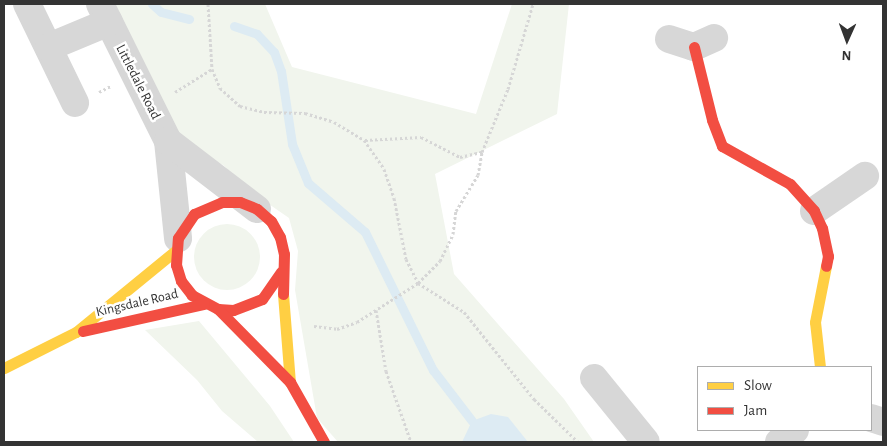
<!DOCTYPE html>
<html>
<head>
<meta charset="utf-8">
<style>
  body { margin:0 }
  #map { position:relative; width:887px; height:446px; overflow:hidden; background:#fff; font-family:"Alegreya Sans",sans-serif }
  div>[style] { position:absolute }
  .green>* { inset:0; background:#f1f5ed }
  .round { border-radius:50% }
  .water>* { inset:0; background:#ddebf3 }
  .stream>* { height:9px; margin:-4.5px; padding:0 4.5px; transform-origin:4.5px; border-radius:4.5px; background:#ddebf3 }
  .path>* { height:3px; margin-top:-1.5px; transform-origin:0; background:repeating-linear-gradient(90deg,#d6d6d6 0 2.5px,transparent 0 5px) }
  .street>* { height:28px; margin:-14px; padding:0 14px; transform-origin:14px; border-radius:14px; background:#d7d7d7 }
  .slow>* { height:11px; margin:-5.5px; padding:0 5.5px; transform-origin:5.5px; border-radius:5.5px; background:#ffcf43 }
  .jam>* { height:11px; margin:-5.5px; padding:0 5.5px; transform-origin:5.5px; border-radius:5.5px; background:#f24e42 }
  span { translate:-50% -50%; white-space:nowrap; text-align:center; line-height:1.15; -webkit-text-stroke:5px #fff; paint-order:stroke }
  .street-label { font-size:14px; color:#333 }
  .frame { position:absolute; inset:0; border:5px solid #333; pointer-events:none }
  .legend { position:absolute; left:697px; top:366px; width:175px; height:65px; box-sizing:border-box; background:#fff; border:1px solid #adadad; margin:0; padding:6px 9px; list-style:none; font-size:15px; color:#333 }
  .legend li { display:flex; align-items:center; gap:10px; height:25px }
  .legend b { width:25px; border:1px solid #adadad }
  .north { position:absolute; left:822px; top:15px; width:50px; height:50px; -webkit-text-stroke:4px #fff; paint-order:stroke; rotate:182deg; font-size:14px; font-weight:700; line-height:20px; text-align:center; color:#333 }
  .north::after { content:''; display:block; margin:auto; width:18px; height:22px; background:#333; clip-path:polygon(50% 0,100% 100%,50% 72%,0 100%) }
</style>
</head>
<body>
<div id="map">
  <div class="green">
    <i style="clip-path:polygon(107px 4px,265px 4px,292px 67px,476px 114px,512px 4px,569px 4px,557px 114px,435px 174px,454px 274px,564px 399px,594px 442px,338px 442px,317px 418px,295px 290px,298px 251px,289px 218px,253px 193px,223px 165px,168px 141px)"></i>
    <i class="round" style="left:194px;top:224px;width:66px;height:66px"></i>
    <i style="clip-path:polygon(199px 321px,270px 406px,294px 442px,258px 442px,222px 411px,197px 380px,145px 330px)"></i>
  </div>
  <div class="water">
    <i style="clip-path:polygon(491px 414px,508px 417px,528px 442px,462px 442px,472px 421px)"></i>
  </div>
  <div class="stream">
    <i style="left:152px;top:4px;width:12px;rotate:42deg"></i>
    <i style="left:161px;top:12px;width:29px;rotate:14deg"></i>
    <i style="left:234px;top:26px;width:24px;rotate:19deg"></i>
    <i style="left:257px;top:34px;width:25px;rotate:47deg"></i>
    <i style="left:274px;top:52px;width:20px;rotate:70deg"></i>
    <i style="left:281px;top:71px;width:74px;rotate:81.4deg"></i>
    <i style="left:292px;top:144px;width:42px;rotate:67.7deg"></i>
    <i style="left:308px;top:183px;width:75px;rotate:40.7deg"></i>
    <i style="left:365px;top:232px;width:154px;rotate:63.8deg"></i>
    <i style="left:433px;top:370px;width:64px;rotate:52.6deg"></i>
  </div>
  <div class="path">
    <i style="left:208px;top:4px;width:65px;rotate:86.5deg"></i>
    <i style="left:212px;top:69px;width:21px;rotate:67deg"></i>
    <i style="left:220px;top:88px;width:27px;rotate:42deg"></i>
    <i style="left:240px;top:106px;width:25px;rotate:14deg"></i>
    <i style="left:264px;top:112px;width:41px;rotate:1.4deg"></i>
    <i style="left:305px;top:113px;width:30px;rotate:17deg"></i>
    <i style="left:334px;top:122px;width:35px;rotate:31deg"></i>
    <i style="left:364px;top:140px;width:35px;rotate:55deg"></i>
    <i style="left:384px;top:169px;width:31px;rotate:71deg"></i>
    <i style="left:394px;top:198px;width:62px;rotate:78.9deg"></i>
    <i style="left:406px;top:259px;width:27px;rotate:63deg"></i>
    <i style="left:418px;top:283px;width:54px;rotate:32.2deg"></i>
    <i style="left:464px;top:312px;width:112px;rotate:51.2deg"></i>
    <i style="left:534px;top:399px;width:62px;rotate:44.3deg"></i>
    <i style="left:99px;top:92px;width:13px;rotate:-27deg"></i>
    <i style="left:175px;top:92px;width:44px;rotate:-31.9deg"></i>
    <i style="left:365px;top:140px;width:56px;rotate:-3.1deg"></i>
    <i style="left:421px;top:137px;width:44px;rotate:27.1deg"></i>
    <i style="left:460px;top:157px;width:23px;rotate:-13deg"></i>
    <i style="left:482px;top:152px;width:68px;rotate:-67.6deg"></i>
    <i style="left:508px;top:89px;width:89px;rotate:-73.6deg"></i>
    <i style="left:376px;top:310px;width:62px;rotate:80.7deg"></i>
    <i style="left:386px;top:371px;width:75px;rotate:70.6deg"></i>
    <i style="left:314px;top:326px;width:23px;rotate:7deg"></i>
    <i style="left:337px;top:329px;width:21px;rotate:-19deg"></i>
    <i style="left:357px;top:322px;width:72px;rotate:-32.6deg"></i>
    <i style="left:418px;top:283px;width:31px;rotate:-45deg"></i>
    <i style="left:440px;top:261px;width:30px;rotate:-64deg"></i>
    <i style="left:453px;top:234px;width:23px;rotate:-83deg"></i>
    <i style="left:456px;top:211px;width:42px;rotate:-58.6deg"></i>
    <i style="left:478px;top:175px;width:23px;rotate:-80deg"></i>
  </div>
  <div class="street">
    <i style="left:27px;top:4px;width:110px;rotate:64.1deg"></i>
    <i style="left:100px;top:4px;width:153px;rotate:63.6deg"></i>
    <i style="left:168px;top:141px;width:98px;rotate:84.1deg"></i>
    <i style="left:669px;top:39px;width:26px;rotate:18deg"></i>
    <i style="left:694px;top:47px;width:22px;rotate:-24deg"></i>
    <i style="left:49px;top:47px;width:65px;rotate:-22.6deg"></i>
    <i style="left:168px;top:141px;width:112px;rotate:37.4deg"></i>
    <i style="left:814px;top:211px;width:62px;rotate:-34.5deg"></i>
    <i style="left:594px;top:378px;width:82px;rotate:50.9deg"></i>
    <i style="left:871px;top:418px;width:13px;rotate:18deg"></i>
    <i style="left:779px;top:442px;width:20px;rotate:-37deg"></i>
  </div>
  <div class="slow">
    <i style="left:283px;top:294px;width:88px;rotate:85.5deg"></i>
    <i style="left:820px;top:367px;width:45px;rotate:-96.3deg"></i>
    <i style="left:815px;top:322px;width:57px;rotate:-78.9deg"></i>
    <i style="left:4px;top:368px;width:80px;rotate:-26.6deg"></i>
    <i style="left:76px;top:332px;width:128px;rotate:-39.3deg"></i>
  </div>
  <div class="jam">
    <i style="left:694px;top:47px;width:75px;rotate:76.1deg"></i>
    <i style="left:712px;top:120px;width:28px;rotate:69deg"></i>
    <i style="left:722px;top:146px;width:78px;rotate:29.2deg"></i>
    <i style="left:790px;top:184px;width:36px;rotate:48deg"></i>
    <i style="left:814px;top:211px;width:19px;rotate:65deg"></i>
    <i style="left:822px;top:228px;width:29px;rotate:78deg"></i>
    <i style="left:828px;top:256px;width:10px;rotate:101deg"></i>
    <i style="left:281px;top:272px;width:33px;rotate:125deg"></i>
    <i style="left:262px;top:299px;width:31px;rotate:159deg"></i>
    <i style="left:233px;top:310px;width:15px;rotate:-176deg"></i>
    <i style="left:218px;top:309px;width:30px;rotate:-152deg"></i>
    <i style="left:192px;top:295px;width:18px;rotate:-128deg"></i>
    <i style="left:181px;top:281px;width:17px;rotate:-107deg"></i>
    <i style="left:176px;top:265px;width:27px;rotate:-86deg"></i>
    <i style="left:178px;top:238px;width:29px;rotate:-56deg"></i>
    <i style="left:194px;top:214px;width:30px;rotate:-23deg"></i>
    <i style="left:222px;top:202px;width:18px"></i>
    <i style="left:240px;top:202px;width:18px;rotate:22deg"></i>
    <i style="left:257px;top:209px;width:18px;rotate:41deg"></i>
    <i style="left:271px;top:221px;width:18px;rotate:61deg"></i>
    <i style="left:280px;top:237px;width:17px;rotate:77deg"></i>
    <i style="left:284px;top:254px;width:40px;rotate:91.4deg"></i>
    <i style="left:218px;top:309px;width:103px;rotate:45.4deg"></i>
    <i style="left:290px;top:382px;width:69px;rotate:60.5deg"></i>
    <i style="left:83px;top:331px;width:124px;rotate:-12.6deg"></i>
  </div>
  <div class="street-label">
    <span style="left:138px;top:82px;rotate:63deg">Littledale Road</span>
    <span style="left:137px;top:303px;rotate:-13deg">Kingsdale Road</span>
  </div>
  <div class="frame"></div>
  <ul class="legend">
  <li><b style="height:6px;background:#ffcf43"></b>Slow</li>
  <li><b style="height:6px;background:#f24e42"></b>Jam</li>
  </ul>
  <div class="north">N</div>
</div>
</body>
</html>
